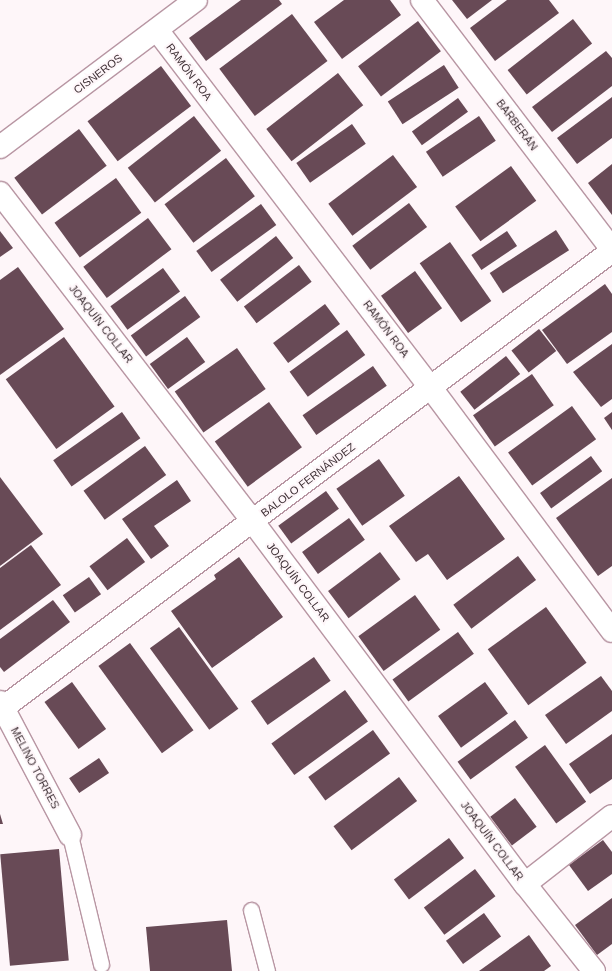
<!DOCTYPE html>
<html>
<head>
<meta charset="utf-8">
<style>
  body { margin:0 }
  #map { position:relative; width:612px; height:971px; overflow:hidden; background:#fef6f9; font-family:Helvetica,sans-serif }
  div>[style] { position:absolute }
  .building>* { inset:0; background:#684a56; transform-origin:0 0 }
  .roads { filter:drop-shadow(1px 0 #b896a3) drop-shadow(-1px 0 #b896a3) drop-shadow(0 1px #b896a3) drop-shadow(0 -1px #b896a3) }
  .lane>* { height:15px; margin:-7.5px; padding:0 7.5px; transform-origin:7.5px; border-radius:7.5px; background:#fff }
  .street>* { height:22px; margin:-11px; padding:0 11px; transform-origin:11px; border-radius:11px; background:#fff }
  span { translate:-50% -50%; white-space:nowrap; text-align:center; line-height:1.15; -webkit-text-stroke:4px #fef6f9; paint-order:stroke }
  .street-label { font-size:11px; color:#3e3035 }
</style>
</head>
<body>
<div id="map">
  <div class="building">
    <i style="clip-path:polygon(241px 0,279px 0,282px 4px,206px 61px,189px 38px)"></i>
    <i style="clip-path:polygon(344px 0,390px 0,401px 15px,342px 59px,314px 22px)"></i>
    <i style="clip-path:polygon(452px 0,492px 0,467px 19px)"></i>
    <i style="clip-path:polygon(507px 0,549px 0,559px 13px,495px 61px,470px 28px)"></i>
    <i style="left:292px;top:14px;width:59px;height:91px;rotate:53deg"></i>
    <i style="left:573px;top:19px;width:31px;height:83px;rotate:52deg"></i>
    <i style="left:418px;top:21px;width:38px;height:75px;rotate:53deg"></i>
    <i style="clip-path:polygon(606px 51px,612px 58px,612px 86px,552px 132px,532px 107px)"></i>
    <i style="left:444px;top:65px;width:27px;height:67px;rotate:57deg"></i>
    <i style="left:161px;top:66px;width:50px;height:92px;rotate:53deg"></i>
    <i style="left:338px;top:73px;width:41px;height:91px;rotate:52deg"></i>
    <i style="clip-path:polygon(612px 97px,612px 138px,577px 164px,557px 138px)"></i>
    <i style="left:458px;top:98px;width:17px;height:57px;rotate:54deg"></i>
    <i style="left:194px;top:116px;width:44px;height:84px;rotate:52deg"></i>
    <i style="left:479px;top:116px;width:30px;height:64px;rotate:56deg"></i>
    <i style="left:352px;top:124px;width:24px;height:68px;rotate:55deg"></i>
    <i style="left:79px;top:129px;width:46px;height:81px;rotate:53deg"></i>
    <i style="left:393px;top:155px;width:40px;height:81px;rotate:53deg"></i>
    <i style="left:226px;top:158px;width:48px;height:77px;rotate:53deg"></i>
    <i style="clip-path:polygon(612px 164px,612px 215px,588px 183px)"></i>
    <i style="left:511px;top:166px;width:43px;height:69px;rotate:54deg"></i>
    <i style="left:116px;top:178px;width:43px;height:76px;rotate:54deg"></i>
    <i style="left:409px;top:203px;width:30px;height:71px;rotate:53deg"></i>
    <i style="left:261px;top:204px;width:26px;height:80px;rotate:54deg"></i>
    <i style="left:148px;top:218px;width:39px;height:81px;rotate:53deg"></i>
    <i style="left:556px;top:230px;width:24px;height:79px;rotate:57deg"></i>
    <i style="clip-path:polygon(0 231px,13px 248px,0 257px)"></i>
    <i style="left:507px;top:231px;width:18px;height:43px;rotate:56deg"></i>
    <i style="left:276px;top:236px;width:28px;height:71px;rotate:52deg"></i>
    <i style="left:450px;top:242px;width:72px;height:37px;rotate:55deg"></i>
    <i style="left:299px;top:265px;width:21px;height:69px;rotate:53deg"></i>
    <i style="clip-path:polygon(18px 267px,64px 329px,0 375px,0 280px)"></i>
    <i style="left:163px;top:268px;width:29px;height:65px;rotate:54deg"></i>
    <i style="left:415px;top:271px;width:46px;height:42px;rotate:54deg"></i>
    <i style="clip-path:polygon(605px 284px,612px 294px,612px 332px,567px 364px,542px 330px)"></i>
    <i style="left:185px;top:296px;width:26px;height:67px;rotate:54deg"></i>
    <i style="left:325px;top:304px;width:25px;height:65px;rotate:53deg"></i>
    <i style="left:539px;top:329px;width:28px;height:35px;rotate:52deg"></i>
    <i style="left:347px;top:330px;width:31px;height:71px;rotate:54deg"></i>
    <i style="left:64px;top:337px;width:86px;height:72px;rotate:54deg"></i>
    <i style="left:187px;top:337px;width:31px;height:46px;rotate:54deg"></i>
    <i style="clip-path:polygon(612px 344px,612px 399px,601px 407px,573px 372px)"></i>
    <i style="left:237px;top:348px;width:50px;height:76px;rotate:55deg"></i>
    <i style="left:506px;top:356px;width:23px;height:58px;rotate:52deg"></i>
    <i style="left:373px;top:366px;width:24px;height:86px;rotate:55deg"></i>
    <i style="left:532px;top:374px;width:38px;height:72px;rotate:55deg"></i>
    <i style="left:269px;top:402px;width:56px;height:67px;rotate:54deg"></i>
    <i style="left:572px;top:406px;width:41px;height:79px;rotate:54deg"></i>
    <i style="left:122px;top:412px;width:32px;height:84px;rotate:55deg"></i>
    <i style="clip-path:polygon(612px 412px,612px 430px,604px 418px)"></i>
    <i style="left:145px;top:446px;width:36px;height:76px;rotate:54deg"></i>
    <i style="left:591px;top:456px;width:19px;height:63px;rotate:54deg"></i>
    <i style="left:379px;top:459px;width:45px;height:52px;rotate:55deg"></i>
    <i style="clip-path:polygon(459px 476px,505px 539px,447px 580px,428px 554px,416px 562px,389px 526px)"></i>
    <i style="clip-path:polygon(0 477px,43px 534px,0 566px)"></i>
    <i style="clip-path:polygon(612px 478px,612px 566px,598px 576px,556px 518px)"></i>
    <i style="clip-path:polygon(177px 480px,191px 501px,154px 526px,169px 546px,151px 559px,122px 519px)"></i>
    <i style="left:326px;top:491px;width:22px;height:59px;rotate:54deg"></i>
    <i style="left:349px;top:518px;width:27px;height:58px;rotate:54deg"></i>
    <i style="left:127px;top:538px;width:30px;height:47px;rotate:53deg"></i>
    <i style="clip-path:polygon(31px 545px,61px 585px,0 630px,0 568px)"></i>
    <i style="left:380px;top:552px;width:34px;height:65px;rotate:53deg"></i>
    <i style="left:518px;top:556px;width:30px;height:81px;rotate:53deg"></i>
    <i style="clip-path:polygon(239px 557px,283px 617px,212px 668px,171px 611px,216px 579px,214px 575px)"></i>
    <i style="left:89px;top:577px;width:21px;height:32px;rotate:55deg"></i>
    <i style="left:415px;top:595px;width:43px;height:70px;rotate:54deg"></i>
    <i style="clip-path:polygon(53px 600px,70px 622px,4px 672px,0 667px,0 639px)"></i>
    <i style="left:546px;top:607px;width:69px;height:72px;rotate:54deg"></i>
    <i style="left:179px;top:627px;width:101px;height:36px;rotate:54deg"></i>
    <i style="left:458px;top:632px;width:27px;height:81px;rotate:54deg"></i>
    <i style="left:130px;top:643px;width:108px;height:39px;rotate:54deg"></i>
    <i style="left:314px;top:657px;width:29px;height:77px;rotate:55deg"></i>
    <i style="clip-path:polygon(601px 676px,612px 691px,612px 711px,566px 744px,545px 715px)"></i>
    <i style="left:72px;top:682px;width:58px;height:34px;rotate:54deg"></i>
    <i style="left:485px;top:682px;width:39px;height:58px;rotate:54deg"></i>
    <i style="left:345px;top:690px;width:39px;height:91px;rotate:54deg"></i>
    <i style="left:515px;top:720px;width:22px;height:71px;rotate:54deg"></i>
    <i style="left:373px;top:730px;width:29px;height:80px;rotate:54deg"></i>
    <i style="clip-path:polygon(612px 734px,612px 779px,590px 794px,569px 764px)"></i>
    <i style="left:545px;top:745px;width:70px;height:37px;rotate:54deg"></i>
    <i style="left:99px;top:758px;width:18px;height:36px;rotate:56deg"></i>
    <i style="left:399px;top:777px;width:30px;height:82px;rotate:53deg"></i>
    <i style="left:515px;top:798px;width:36px;height:31px;rotate:53deg"></i>
    <i style="clip-path:polygon(0 814px,3px 824px,0 824px)"></i>
    <i style="left:449px;top:838px;width:25px;height:69px;rotate:53deg"></i>
    <i style="clip-path:polygon(603px 840px,612px 852px,612px 874px,588px 891px,569px 865px)"></i>
    <i style="left:59px;top:849px;width:112px;height:59px;rotate:85deg"></i>
    <i style="left:475px;top:869px;width:34px;height:64px;rotate:53deg"></i>
    <i style="clip-path:polygon(612px 898px,612px 944px,597px 955px,575px 925px)"></i>
    <i style="left:484px;top:913px;width:29px;height:47px;rotate:54deg"></i>
    <i style="clip-path:polygon(227px 920px,232px 971px,150px 971px,146px 927px)"></i>
    <i style="clip-path:polygon(529px 935px,551px 966px,544px 971px,479px 971px)"></i>
  </div>
  <div class="roads">
    <div class="lane">
      <i style="left:70px;top:835px;width:133px;rotate:76.5deg"></i>
      <i style="left:251px;top:910px;width:63px;rotate:75.3deg"></i>
    </div>
    <div class="street">
      <i style="left:422px;top:0;width:313px;rotate:52.7deg"></i>
      <i style="left:157px;top:30px;width:451px;rotate:52.6deg"></i>
      <i style="left:431px;top:388px;width:303px;rotate:53.3deg"></i>
      <i style="left:0;top:147px;width:245px;rotate:-36.9deg"></i>
      <i style="left:0;top:193px;width:415px;rotate:52.4deg"></i>
      <i style="left:253px;top:522px;width:453px;rotate:53.1deg"></i>
      <i style="left:525px;top:884px;width:111px;rotate:51.6deg"></i>
      <i style="left:0;top:702px;width:150px;rotate:62.2deg"></i>
      <i style="left:0;top:710px;width:765px;rotate:-36.87deg"></i>
      <i style="left:525px;top:884px;width:110px;rotate:-38deg"></i>
    </div>
  </div>
  <div class="street-label">
    <span style="left:189px;top:72px;rotate:53deg">RAMÓN ROA</span>
    <span style="left:98px;top:74px;rotate:-37deg">CISNEROS</span>
    <span style="left:517px;top:125px;rotate:53deg">BARBERÁN</span>
    <span style="left:101px;top:324px;rotate:52deg">JOAQUÍN COLLAR</span>
    <span style="left:386px;top:329px;rotate:53deg">RAMÓN ROA</span>
    <span style="left:308px;top:480px;rotate:-37deg">BALOLO FERNÁNDEZ</span>
    <span style="left:298px;top:582px;rotate:53deg">JOAQUÍN COLLAR</span>
    <span style="left:35px;top:768px;rotate:62deg">MELINO TORRES</span>
    <span style="left:492px;top:841px;rotate:53deg">JOAQUÍN COLLAR</span>
  </div>
</div>
</body>
</html>
